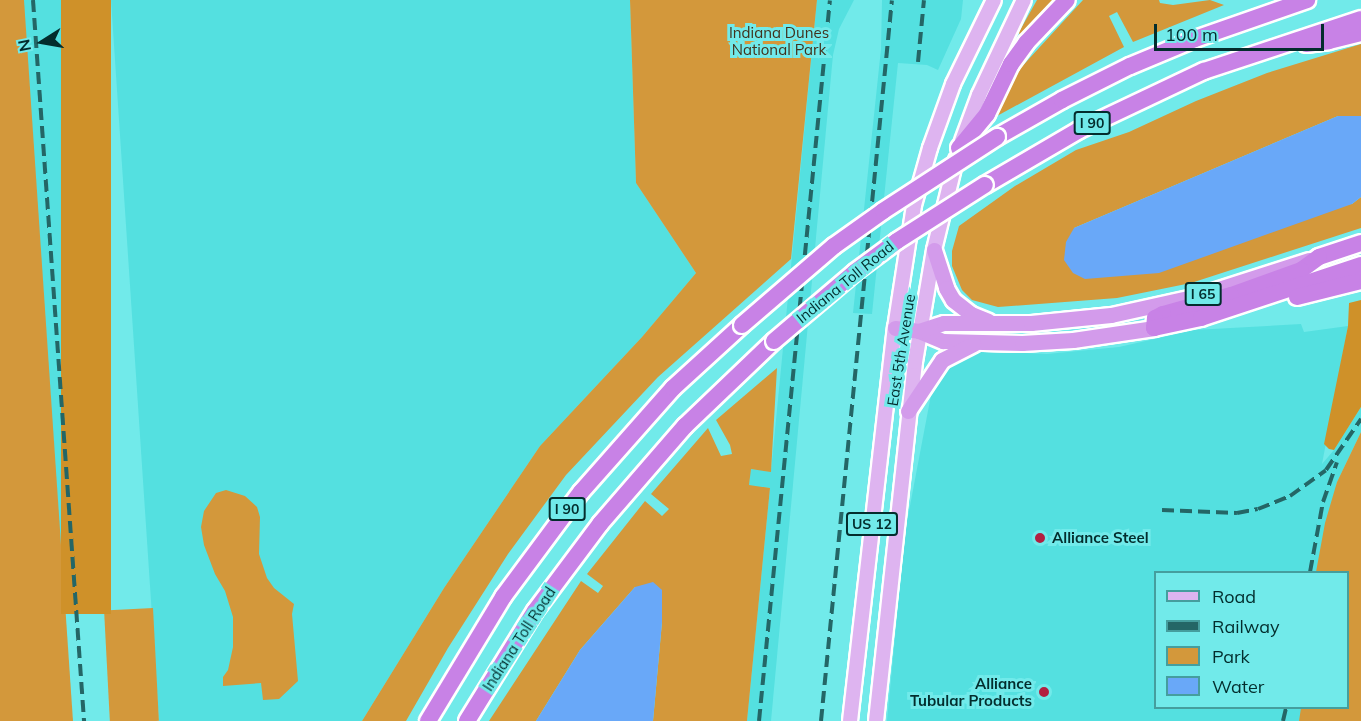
<!DOCTYPE html>
<html>
<head>
<meta charset="utf-8">
<style>
  body { margin:0 }
  #map { position:relative; width:1361px; height:721px; overflow:hidden; background:#71eaea; font-family:Mulish,sans-serif }
  div>[style] { position:absolute }
  .built>* { inset:0; background:#54e0e0; transform-origin:0 0 }
  .green>* { inset:0; background:#d3983b; transform-origin:0 0 }
  .forest>* { inset:0; background:#cf9129; transform-origin:0 0 }
  .water>* { inset:0; background:#69a8f8 }
  .roads { filter:drop-shadow(2px 0 #fff) drop-shadow(-2px 0 #fff) drop-shadow(0 2px #fff) drop-shadow(0 -2px #fff) }
  .primary>* { height:14px; margin:-7px; padding:0 7px; transform-origin:7px; border-radius:7px; background:#deb4f0 }
  .trunk>* { height:15px; margin:-7.5px; padding:0 7.5px; transform-origin:7.5px; border-radius:7.5px; background:#d39beb }
  .motorway>* { height:16px; margin:-8px; padding:0 8px; transform-origin:8px; border-radius:8px; background:#c882e6 }
  .rail>* { height:4px; margin-top:-2px; transform-origin:0; background:repeating-linear-gradient(90deg,#246666 0 12px,transparent 0 18px) }
  .bridges { filter:drop-shadow(2px 0 #fff) drop-shadow(-2px 0 #fff) drop-shadow(0 2px #fff) drop-shadow(0 -2px #fff) }
  .motorway-bridge>* { height:16px; margin:-8px; padding:0 8px; transform-origin:8px; border-radius:8px; background:#c882e6 }
  .dots>* { width:16px; height:16px; translate:-50% -50%; box-sizing:border-box; border:3px solid #71eaea; border-radius:50% }
  span { translate:-50% -50%; white-space:nowrap; text-align:center; line-height:1.15; -webkit-text-stroke:6px #71eaea; paint-order:stroke }
  .shield-label span { padding:2px 4px; background:#71eaea; border:2px solid; border-radius:4px; -webkit-text-stroke-width:0 }
  .shield-label { font-size:14px; color:#032d2d; font-weight:700 }
  .park-label { font-size:15px; color:#41321d }
  .street-label { font-size:15px; color:#032d2d }
  .poi-label { font-size:15px; color:#032d2d; font-weight:700 }
  .left { translate:0 -50%; text-align:left }
  .right { translate:-100% -50%; text-align:right }
  .legend { position:absolute; left:1154px; top:571px; width:195px; height:138px; box-sizing:border-box; background:#71eaea; border:2px solid #459e9e; margin:0; padding:8px 10px; list-style:none; font-size:18px; color:#032d2d }
  .legend li { display:flex; align-items:center; gap:12px; height:30px }
  .legend b { width:30px; border:2px solid #459e9e }
  .north { position:absolute; left:12px; top:12px; width:60px; height:60px; -webkit-text-stroke:4px #71eaea; paint-order:stroke; rotate:259deg; font-size:16px; font-weight:700; line-height:24px; text-align:center; color:#032d2d }
  .north::after { content:''; display:block; margin:auto; width:21px; height:27px; background:#032d2d; clip-path:polygon(50% 0,100% 100%,50% 72%,0 100%) }
  .scale { position:absolute; left:1154px; top:24px; width:170px; height:27px; box-sizing:border-box; border:3px solid #032d2d; border-top:0; padding-left:8px; font-size:18px; line-height:21px; white-space:nowrap; color:#032d2d; -webkit-text-stroke:4px #71eaea; paint-order:stroke }
</style>
</head>
<body>
<div id="map">
  <div class="built">
    <i style="left:24px;top:0;width:37px;height:723px"></i>
    <i style="clip-path:polygon(111px 0,630px 0,636px 183px,696px 273px,642px 337px,540px 446px,444px 588px,362px 721px,159px 721px)"></i>
    <i style="clip-path:polygon(817px 0,854px 0,839px 29px,833px 55px,771px 721px,747px 721px,770px 488px,749px 486px,750px 469px,771px 471px)"></i>
    <i style="clip-path:polygon(882px 0,963px 0,961px 19px,938px 70px,927px 65px,898px 63px,872px 314px,853px 313px,881px 49px)"></i>
    <i style="clip-path:polygon(1301px 324px,1304px 332px,1348px 326px,1322px 464px,1334px 450px,1361px 407px,1361px 432px,1337px 482px,1323px 572px,1156px 572px,1156px 708px,1302px 708px,1300px 721px,887px 721px,905px 532px,931px 395px,941px 373px,957px 358px,984px 351px,1047px 354px,1119px 347px,1194px 330px)"></i>
  </div>
  <div class="green">
    <i style="clip-path:polygon(0 0,24px 0,73px 721px,0 721px)"></i>
    <i style="clip-path:polygon(630px 0,817px 0,791px 259px,658px 377px,566px 475px,508px 554px,448px 648px,406px 721px,362px 721px,444px 588px,540px 446px,642px 337px,696px 273px,636px 183px)"></i>
    <i style="clip-path:polygon(1037px 0,1059px 0,1020px 38px,1019px 32px)"></i>
    <i style="clip-path:polygon(1083px 0,1159px 0,1160px 3px,1173px 5px,1210px 0,1224px 5px,1133px 42px,1117px 12px,1109px 16px,1124px 47px,997px 116px,1016px 73px)"></i>
    <i style="clip-path:polygon(1361px 44px,1361px 116px,1338px 116px,1074px 228px,1352px 204px,1361px 197px,1361px 228px,1191px 283px,1117px 298px,998px 307px,972px 300px,962px 290px,952px 266px,952px 251px,959px 226px,1015px 186px,1076px 150px,1129px 132px,1196px 101px,1267px 73px)"></i>
    <i style="clip-path:polygon(777px 368px,771px 472px,751px 469px,749px 485px,770px 488px,747px 721px,653px 721px,662px 622px,662px 590px,635px 587px,580px 650px,536px 721px,489px 721px,581px 581px,598px 593px,603px 586px,587px 574px,645px 501px,662px 516px,669px 509px,651px 494px,708px 428px,721px 456px,732px 454px,730px 445px,716px 420px)"></i>
    <i style="clip-path:polygon(1361px 432px,1361px 721px,1299px 721px,1301px 708px,1348px 708px,1348px 572px,1316px 572px,1325px 523px,1337px 482px)"></i>
    <i style="clip-path:polygon(226px 490px,245px 496px,257px 507px,260px 517px,259px 554px,267px 578px,274px 588px,294px 604px,292px 614px,298px 681px,279px 699px,263px 700px,261px 683px,223px 686px,223px 677px,228px 670px,233px 647px,233px 617px,225px 591px,215px 574px,204px 545px,201px 527px,204px 511px,216px 493px)"></i>
    <i style="left:153px;top:608px;width:113px;height:49px;rotate:87deg"></i>
  </div>
  <div class="forest">
    <i style="left:61px;top:0;width:50px;height:614px"></i>
    <i style="clip-path:polygon(1361px 300px,1361px 407px,1334px 450px,1329px 449px,1324px 444px,1348px 326px,1349px 303px)"></i>
  </div>
  <div class="water">
    <i style="clip-path:polygon(1338px 116px,1361px 116px,1361px 197px,1352px 204px,1159px 273px,1085px 279px,1073px 273px,1064px 260px,1066px 242px,1074px 228px)"></i>
    <i style="clip-path:polygon(653px 582px,662px 590px,662px 622px,653px 721px,536px 721px,580px 650px,635px 587px)"></i>
  </div>
  <div class="roads">
    <div class="primary">
      <i style="left:962px;top:141px;width:49px;rotate:-69.7deg"></i>
      <i style="left:979px;top:95px;width:105px;rotate:-64.7deg"></i>
      <i style="left:850px;top:721px;width:396px;rotate:-83.5deg"></i>
      <i style="left:895px;top:328px;width:124px;rotate:-81.2deg"></i>
      <i style="left:914px;top:205px;width:59px;rotate:-74.3deg"></i>
      <i style="left:930px;top:148px;width:68px;rotate:-70.2deg"></i>
      <i style="left:953px;top:84px;width:93px;rotate:-64deg"></i>
      <i style="left:876px;top:721px;width:361px;rotate:-83.8deg"></i>
      <i style="left:915px;top:362px;width:114px;rotate:-80.4deg"></i>
      <i style="left:934px;top:250px;width:93px;rotate:-76.3deg"></i>
    </div>
    <div class="trunk">
      <i style="left:934px;top:250px;width:40px;rotate:72deg"></i>
      <i style="left:946px;top:288px;width:14px;rotate:60deg"></i>
      <i style="left:953px;top:300px;width:23px;rotate:38deg"></i>
      <i style="left:971px;top:314px;width:18px;rotate:22deg"></i>
      <i style="left:895px;top:328px;width:24px;rotate:7deg"></i>
      <i style="left:919px;top:331px;width:26px;rotate:23deg"></i>
      <i style="left:943px;top:341px;width:79px;rotate:1.5deg"></i>
      <i style="left:1022px;top:343px;width:51px;rotate:-3.4deg"></i>
      <i style="left:1073px;top:340px;width:82px;rotate:-8.4deg"></i>
      <i style="left:919px;top:331px;width:26px;rotate:-18deg"></i>
      <i style="left:944px;top:323px;width:87px"></i>
      <i style="left:1031px;top:323px;width:80px;rotate:-5.7deg"></i>
      <i style="left:1111px;top:315px;width:88px;rotate:-12.5deg"></i>
      <i style="left:1197px;top:296px;width:118px;rotate:-17.8deg"></i>
      <i style="left:908px;top:411px;width:61px;rotate:-56.3deg"></i>
      <i style="left:942px;top:360px;width:35px;rotate:-27deg"></i>
    </div>
    <div class="motorway">
      <i style="left:1306px;top:44px;width:23px;rotate:-7deg"></i>
      <i style="left:1329px;top:41px;width:33px;rotate:-14deg"></i>
      <i style="left:997px;top:137px;width:75px;rotate:-29.6deg"></i>
      <i style="left:1062px;top:100px;width:76px;rotate:-26.6deg"></i>
      <i style="left:1130px;top:66px;width:70px;rotate:-22.6deg"></i>
      <i style="left:1195px;top:39px;width:119px;rotate:-19.2deg"></i>
      <i style="left:959px;top:148px;width:44px;rotate:-50.5deg"></i>
      <i style="left:987px;top:114px;width:55px;rotate:-64.4deg"></i>
      <i style="left:1011px;top:64px;width:26px;rotate:-54deg"></i>
      <i style="left:1026px;top:43px;width:59px;rotate:-46.4deg"></i>
      <i style="left:985px;top:185px;width:109px;rotate:-30.3deg"></i>
      <i style="left:1079px;top:130px;width:138px;rotate:-25.3deg"></i>
      <i style="left:1204px;top:71px;width:165px;rotate:-18.3deg"></i>
      <i style="left:1361px;top:243px;width:44px;rotate:161.6deg"></i>
      <i style="left:1319px;top:257px;width:22px;rotate:144deg"></i>
      <i style="left:1301px;top:270px;width:74px;rotate:160.3deg"></i>
      <i style="left:1231px;top:295px;width:71px;rotate:164.4deg"></i>
      <i style="left:1163px;top:314px;width:9px;rotate:153deg"></i>
      <i style="left:1155px;top:318px;width:10px;rotate:96deg"></i>
      <i style="left:1154px;top:328px;width:48px;rotate:-12deg"></i>
      <i style="left:1201px;top:318px;width:169px;rotate:-18.3deg"></i>
      <i style="left:1297px;top:297px;width:66px;rotate:-14deg"></i>
      <i style="left:428px;top:721px;width:145px;rotate:-58.8deg"></i>
      <i style="left:503px;top:597px;width:131px;rotate:-53.4deg"></i>
      <i style="left:581px;top:492px;width:139px;rotate:-48.5deg"></i>
      <i style="left:673px;top:388px;width:93px;rotate:-42.4deg"></i>
      <i style="left:467px;top:721px;width:129px;rotate:-58.3deg"></i>
      <i style="left:535px;top:611px;width:109px;rotate:-53.2deg"></i>
      <i style="left:600px;top:524px;width:130px;rotate:-49.1deg"></i>
      <i style="left:685px;top:426px;width:123px;rotate:-43.7deg"></i>
    </div>
  </div>
  <div class="rail">
    <i style="left:33px;top:0;width:723px;rotate:85.95deg"></i>
    <i style="left:918px;top:62px;width:62px;rotate:-84.5deg"></i>
    <i style="left:1162px;top:510px;width:75px;rotate:2.3deg"></i>
    <i style="left:1237px;top:513px;width:21px;rotate:-11deg"></i>
    <i style="left:1258px;top:509px;width:35px;rotate:-22deg"></i>
    <i style="left:1290px;top:496px;width:44px;rotate:-35.8deg"></i>
    <i style="left:1326px;top:470px;width:62px;rotate:-55.5deg"></i>
    <i style="left:1310px;top:572px;width:71px;rotate:-79.5deg"></i>
    <i style="left:1323px;top:502px;width:42px;rotate:-70.7deg"></i>
    <i style="left:759px;top:721px;width:724px;rotate:-84.38deg"></i>
    <i style="left:821px;top:721px;width:724px;rotate:-84.38deg"></i>
    <i style="left:1283px;top:721px;width:13px;rotate:-77deg"></i>
  </div>
  <div class="bridges">
    <div class="motorway-bridge">
      <i style="left:742px;top:325px;width:121px;rotate:-40.7deg"></i>
      <i style="left:834px;top:246px;width:60px;rotate:-35.5deg"></i>
      <i style="left:883px;top:211px;width:136px;rotate:-33deg"></i>
      <i style="left:774px;top:341px;width:106px;rotate:-40.4deg"></i>
      <i style="left:855px;top:272px;width:52px;rotate:-36.4deg"></i>
      <i style="left:897px;top:241px;width:104px;rotate:-32.5deg"></i>
    </div>
  </div>
  <div class="dots">
    <i style="left:1040px;top:538px;background:#b21f40"></i>
    <i style="left:1044px;top:692px;background:#b21f40"></i>
  </div>
  <div class="shield-label">
    <span style="left:1092px;top:123px">I 90</span>
    <span style="left:1203px;top:294px">I 65</span>
    <span style="left:567px;top:509px">I 90</span>
    <span style="left:872px;top:524px">US 12</span>
  </div>
  <div class="park-label">
    <span style="left:779px;top:41px">Indiana Dunes<br>National Park</span>
  </div>
  <div class="street-label">
    <span style="left:845px;top:282px;rotate:-39deg">Indiana Toll Road</span>
    <span style="left:901px;top:350px;rotate:-81deg">East 5th Avenue</span>
    <span style="left:519px;top:639px;rotate:-57deg">Indiana Toll Road</span>
  </div>
  <div class="poi-label">
    <span class="left" style="left:1052px;top:538px">Alliance Steel</span>
    <span class="right" style="left:1032px;top:692px">Alliance<br>Tubular Products</span>
  </div>
  <ul class="legend">
  <li><b style="height:8px;background:#deb4f0"></b>Road</li>
  <li><b style="height:8px;background:#246666"></b>Railway</li>
  <li><b style="height:16px;background:#d3983b"></b>Park</li>
  <li><b style="height:16px;background:#69a8f8"></b>Water</li>
  </ul>
  <div class="north">N</div>
  <div class="scale">100 m</div>
</div>
</body>
</html>
